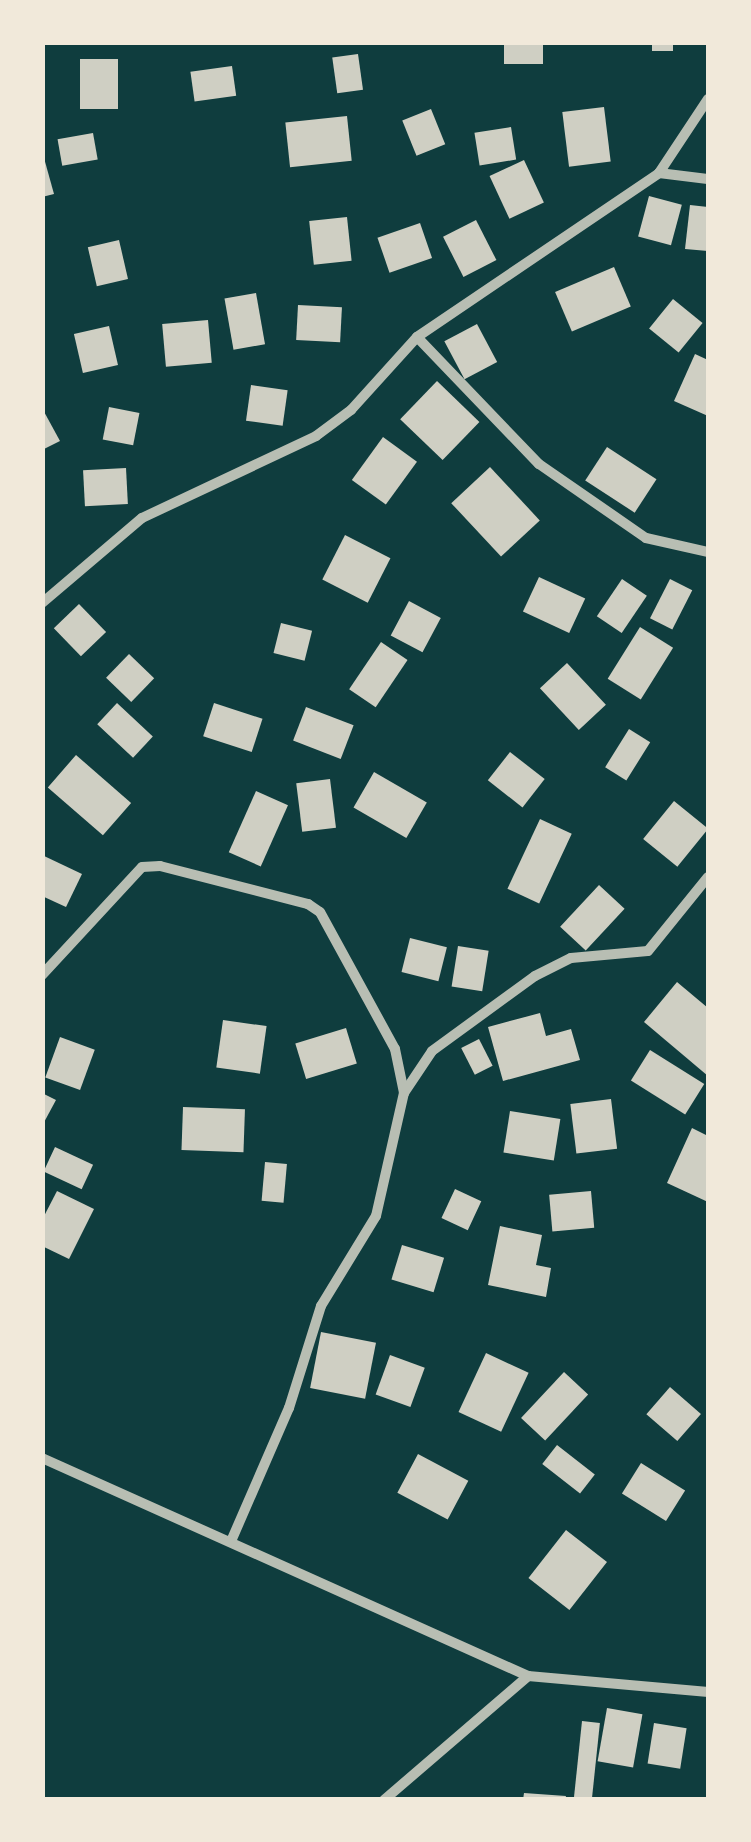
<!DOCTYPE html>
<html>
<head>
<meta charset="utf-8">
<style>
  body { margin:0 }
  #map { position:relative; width:751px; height:1842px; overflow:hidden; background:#0f3d3e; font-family:"PT Sans Narrow",sans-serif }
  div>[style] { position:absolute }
  .building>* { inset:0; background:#cfcfc3; transform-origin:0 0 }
  .minor>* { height:10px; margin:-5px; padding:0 5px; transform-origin:5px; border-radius:5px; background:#b8beb3 }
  span { translate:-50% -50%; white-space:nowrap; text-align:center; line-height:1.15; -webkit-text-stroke:10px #f1e9da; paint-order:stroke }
  .frame { position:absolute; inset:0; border:45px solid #f1e9da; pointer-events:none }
</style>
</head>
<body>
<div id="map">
  <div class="building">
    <i style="left:504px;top:42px;width:39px;height:22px"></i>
    <i style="left:652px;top:42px;width:21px;height:9px"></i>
    <i style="left:358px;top:54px;width:36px;height:26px;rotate:82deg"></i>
    <i style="left:80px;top:59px;width:38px;height:50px"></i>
    <i style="left:232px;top:66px;width:30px;height:42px;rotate:82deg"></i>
    <i style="left:604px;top:107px;width:55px;height:42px;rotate:83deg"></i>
    <i style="left:431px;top:109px;width:38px;height:31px;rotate:68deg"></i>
    <i style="left:347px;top:116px;width:45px;height:62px;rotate:84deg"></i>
    <i style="left:511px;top:127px;width:33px;height:37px;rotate:81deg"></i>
    <i style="left:93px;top:133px;width:27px;height:36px;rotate:80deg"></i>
    <i style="clip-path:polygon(44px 158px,54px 194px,42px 197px,42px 159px)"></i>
    <i style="left:524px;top:160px;width:47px;height:38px;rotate:65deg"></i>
    <i style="left:649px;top:196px;width:34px;height:42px;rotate:15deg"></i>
    <i style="clip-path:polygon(690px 205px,708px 207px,708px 251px,685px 249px)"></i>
    <i style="left:347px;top:217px;width:44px;height:38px;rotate:84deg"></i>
    <i style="left:476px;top:220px;width:45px;height:37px;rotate:63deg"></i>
    <i style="left:420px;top:223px;width:37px;height:45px;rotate:71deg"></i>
    <i style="left:119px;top:240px;width:40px;height:32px;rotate:77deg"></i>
    <i style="left:614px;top:267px;width:43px;height:64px;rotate:67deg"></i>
    <i style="left:256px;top:293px;width:52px;height:32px;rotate:80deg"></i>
    <i style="left:673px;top:299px;width:38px;height:38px;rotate:39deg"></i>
    <i style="left:298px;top:305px;width:44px;height:35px;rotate:3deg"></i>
    <i style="left:208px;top:320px;width:43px;height:46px;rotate:85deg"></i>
    <i style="left:477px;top:324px;width:43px;height:37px;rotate:62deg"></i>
    <i style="left:109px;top:326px;width:40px;height:36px;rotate:77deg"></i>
    <i style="clip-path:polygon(695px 354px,708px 360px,708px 416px,674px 401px)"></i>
    <i style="left:437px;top:381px;width:59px;height:53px;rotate:44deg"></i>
    <i style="left:251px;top:385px;width:37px;height:36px;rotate:8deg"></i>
    <i style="left:109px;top:407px;width:31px;height:33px;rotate:11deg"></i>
    <i style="clip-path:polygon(42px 408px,60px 441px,42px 450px)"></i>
    <i style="left:383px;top:437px;width:42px;height:53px;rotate:36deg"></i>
    <i style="left:607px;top:447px;width:59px;height:40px;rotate:33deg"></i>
    <i style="left:490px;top:467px;width:73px;height:53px;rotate:47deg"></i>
    <i style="left:126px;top:468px;width:36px;height:43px;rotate:87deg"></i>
    <i style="left:345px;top:535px;width:51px;height:50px;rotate:27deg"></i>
    <i style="left:539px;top:577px;width:51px;height:38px;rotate:25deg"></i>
    <i style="left:622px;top:579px;width:30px;height:45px;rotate:34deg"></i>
    <i style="left:670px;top:579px;width:25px;height:44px;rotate:27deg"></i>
    <i style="left:409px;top:601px;width:36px;height:39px;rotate:28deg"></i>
    <i style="left:79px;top:604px;width:39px;height:35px;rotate:46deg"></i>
    <i style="left:281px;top:623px;width:32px;height:31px;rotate:14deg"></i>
    <i style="left:640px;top:627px;width:39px;height:61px;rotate:32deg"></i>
    <i style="left:381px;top:642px;width:32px;height:57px;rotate:34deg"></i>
    <i style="left:129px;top:654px;width:35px;height:33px;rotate:44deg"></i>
    <i style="left:567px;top:663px;width:57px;height:37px;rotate:47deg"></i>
    <i style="left:117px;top:703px;width:49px;height:29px;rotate:43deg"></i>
    <i style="left:214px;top:703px;width:51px;height:35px;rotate:18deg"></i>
    <i style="left:306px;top:707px;width:51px;height:36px;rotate:21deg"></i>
    <i style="left:629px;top:729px;width:25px;height:45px;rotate:32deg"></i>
    <i style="left:510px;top:752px;width:44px;height:36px;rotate:38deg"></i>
    <i style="left:76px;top:755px;width:73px;height:43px;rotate:41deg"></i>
    <i style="left:374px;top:772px;width:61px;height:41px;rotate:30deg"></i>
    <i style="left:330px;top:779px;width:49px;height:34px;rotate:83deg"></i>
    <i style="left:256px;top:791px;width:35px;height:67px;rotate:24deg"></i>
    <i style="left:674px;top:801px;width:44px;height:49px;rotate:39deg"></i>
    <i style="left:540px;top:819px;width:35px;height:77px;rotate:25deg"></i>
    <i style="clip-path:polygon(42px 855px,82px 874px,66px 907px,42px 896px)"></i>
    <i style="left:599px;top:885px;width:35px;height:57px;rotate:43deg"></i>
    <i style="left:410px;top:938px;width:38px;height:35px;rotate:14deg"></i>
    <i style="left:458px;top:946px;width:31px;height:41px;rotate:9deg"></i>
    <i style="clip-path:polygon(677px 982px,708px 1008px,708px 1076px,644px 1022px)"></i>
    <i style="clip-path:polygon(540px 1013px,546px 1036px,571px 1029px,580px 1060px,503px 1081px,488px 1027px)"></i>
    <i style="left:223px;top:1020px;width:44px;height:48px;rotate:8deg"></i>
    <i style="left:346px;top:1028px;width:37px;height:53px;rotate:73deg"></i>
    <i style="left:60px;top:1037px;width:37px;height:43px;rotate:20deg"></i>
    <i style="left:479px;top:1039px;width:30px;height:20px;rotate:63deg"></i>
    <i style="left:650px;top:1050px;width:64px;height:36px;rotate:32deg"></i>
    <i style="clip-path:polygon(42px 1093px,56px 1100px,42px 1126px)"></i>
    <i style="left:611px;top:1099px;width:50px;height:41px;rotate:83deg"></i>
    <i style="left:183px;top:1107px;width:62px;height:43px;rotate:2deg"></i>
    <i style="left:510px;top:1111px;width:51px;height:42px;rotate:9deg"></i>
    <i style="clip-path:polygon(692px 1128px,708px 1136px,708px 1202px,667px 1183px)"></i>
    <i style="left:55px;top:1147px;width:42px;height:27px;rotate:25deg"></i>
    <i style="left:265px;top:1162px;width:22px;height:39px;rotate:5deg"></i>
    <i style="left:455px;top:1189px;width:29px;height:32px;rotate:25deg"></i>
    <i style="clip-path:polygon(57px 1191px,94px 1209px,69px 1259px,42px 1246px,42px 1220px)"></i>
    <i style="left:591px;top:1191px;width:37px;height:42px;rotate:85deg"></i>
    <i style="clip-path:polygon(500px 1226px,542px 1235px,536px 1265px,551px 1268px,546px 1297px,488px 1285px)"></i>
    <i style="left:402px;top:1245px;width:44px;height:36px;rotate:17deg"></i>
    <i style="left:321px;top:1332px;width:56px;height:57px;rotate:11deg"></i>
    <i style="left:486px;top:1353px;width:47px;height:65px;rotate:25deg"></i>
    <i style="left:390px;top:1355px;width:37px;height:42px;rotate:20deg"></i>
    <i style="left:564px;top:1372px;width:33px;height:63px;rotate:43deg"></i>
    <i style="left:670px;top:1387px;width:41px;height:36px;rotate:41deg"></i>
    <i style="left:557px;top:1445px;width:48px;height:24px;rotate:38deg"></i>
    <i style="left:418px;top:1454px;width:57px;height:44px;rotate:28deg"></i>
    <i style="left:641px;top:1463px;width:52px;height:36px;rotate:32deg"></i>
    <i style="left:566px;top:1530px;width:52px;height:61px;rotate:38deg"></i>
    <i style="left:607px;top:1708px;width:36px;height:54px;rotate:10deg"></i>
    <i style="left:582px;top:1721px;width:18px;height:80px;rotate:6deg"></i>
    <i style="left:654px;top:1723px;width:33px;height:41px;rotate:9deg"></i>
    <i style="clip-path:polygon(524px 1793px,566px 1796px,565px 1800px,523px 1800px)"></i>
  </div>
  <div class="minor">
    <i style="left:659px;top:173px;width:49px;rotate:7deg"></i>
    <i style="left:417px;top:337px;width:176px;rotate:46.2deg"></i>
    <i style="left:539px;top:464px;width:130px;rotate:34.7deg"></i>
    <i style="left:646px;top:538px;width:64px;rotate:12.7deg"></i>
    <i style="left:42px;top:603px;width:131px;rotate:-40.4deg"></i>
    <i style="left:142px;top:518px;width:192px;rotate:-25.2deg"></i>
    <i style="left:316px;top:436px;width:44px;rotate:-36.6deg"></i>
    <i style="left:351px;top:410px;width:98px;rotate:-47.9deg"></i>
    <i style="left:417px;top:337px;width:292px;rotate:-34.1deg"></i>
    <i style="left:659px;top:173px;width:89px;rotate:-56.5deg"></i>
    <i style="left:42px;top:975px;width:147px;rotate:-47.2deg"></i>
    <i style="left:142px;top:867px;width:18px;rotate:-3deg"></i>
    <i style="left:160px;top:866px;width:153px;rotate:14.4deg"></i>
    <i style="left:308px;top:904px;width:14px;rotate:34deg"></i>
    <i style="left:320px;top:912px;width:156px;rotate:61.3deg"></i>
    <i style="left:395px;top:1049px;width:45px;rotate:78.4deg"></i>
    <i style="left:42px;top:1458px;width:533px;rotate:24.16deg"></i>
    <i style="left:528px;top:1676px;width:181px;rotate:5.1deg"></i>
    <i style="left:232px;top:1539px;width:143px;rotate:-66.5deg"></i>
    <i style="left:289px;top:1408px;width:107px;rotate:-72.6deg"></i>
    <i style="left:321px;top:1306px;width:105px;rotate:-58.6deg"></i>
    <i style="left:376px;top:1216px;width:126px;rotate:-77.2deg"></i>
    <i style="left:404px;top:1093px;width:50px;rotate:-56.3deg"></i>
    <i style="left:432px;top:1051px;width:127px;rotate:-36.1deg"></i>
    <i style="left:535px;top:976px;width:40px;rotate:-26.6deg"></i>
    <i style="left:571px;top:958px;width:77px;rotate:-5.2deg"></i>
    <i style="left:648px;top:951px;width:95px;rotate:-51deg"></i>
    <i style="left:384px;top:1800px;width:190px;rotate:-40.7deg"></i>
  </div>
  <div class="frame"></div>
</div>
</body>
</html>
